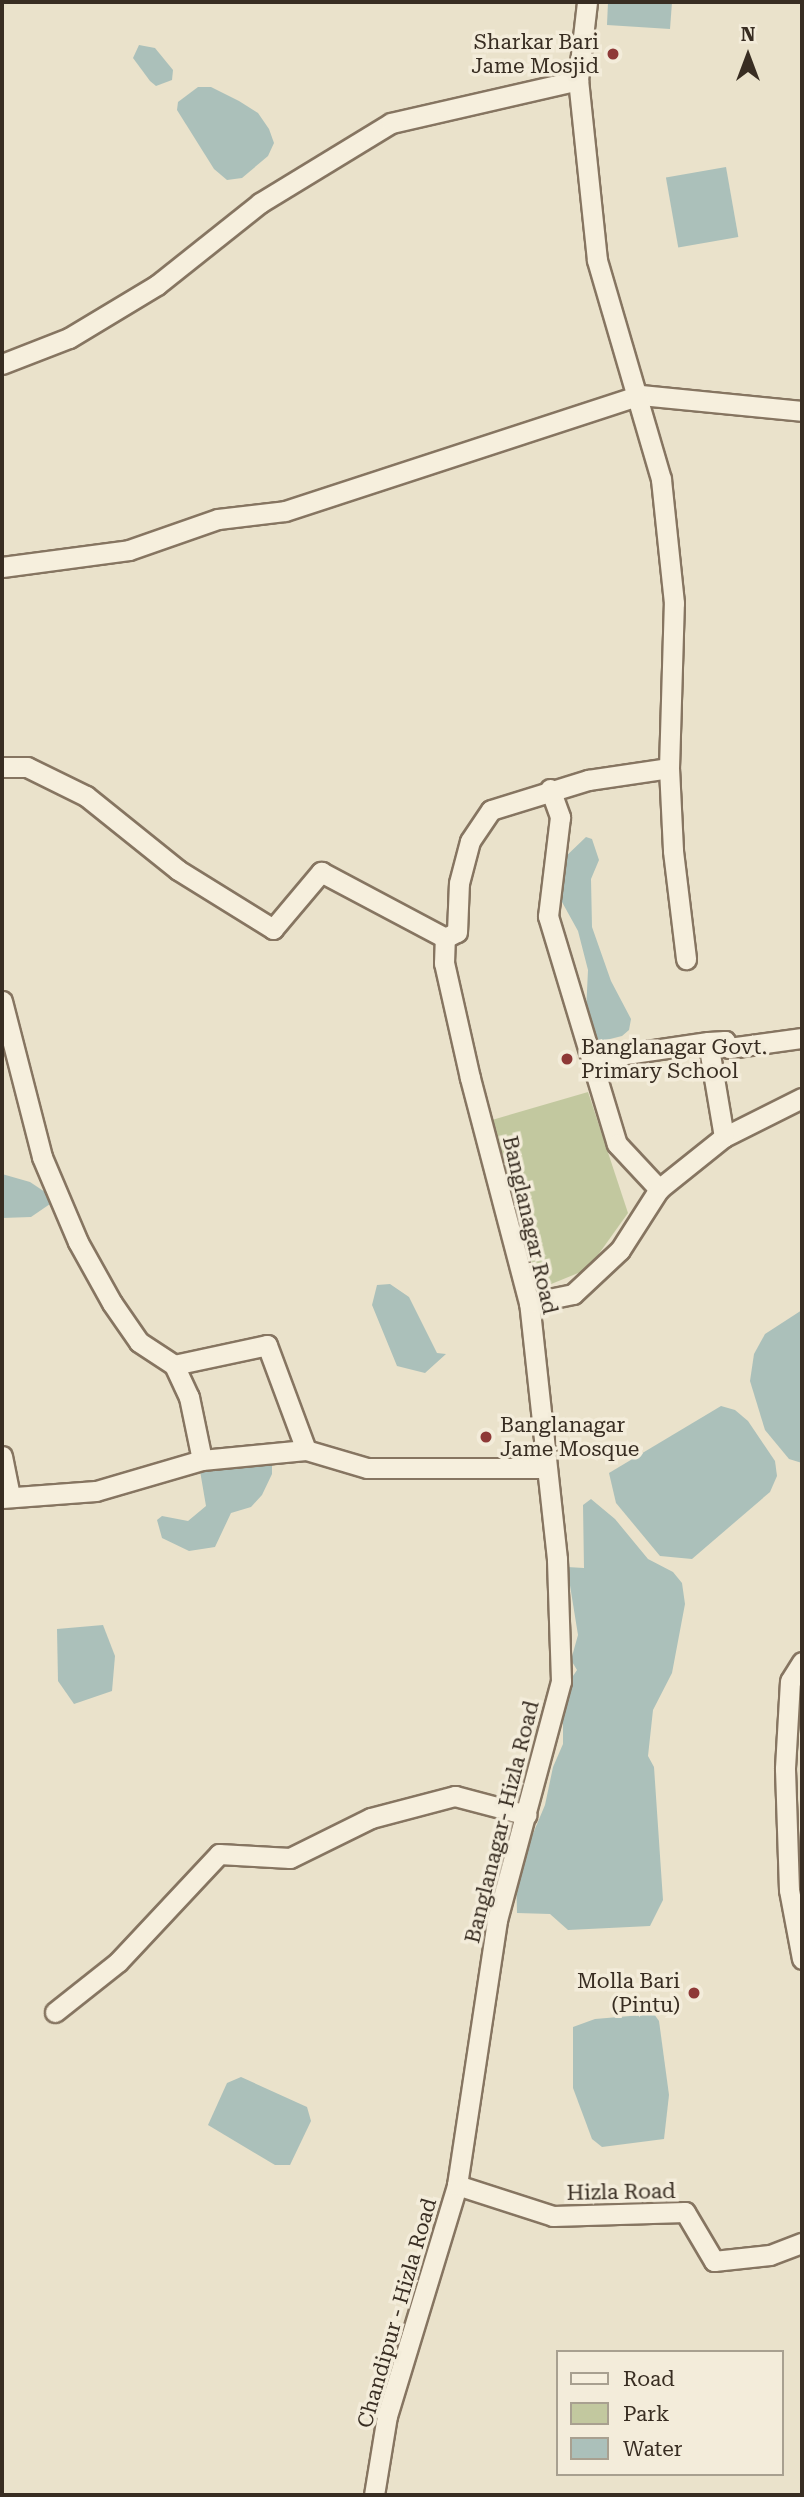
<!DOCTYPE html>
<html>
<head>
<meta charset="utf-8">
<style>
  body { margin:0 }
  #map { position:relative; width:804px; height:2497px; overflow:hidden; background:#eae2cb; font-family:"Roboto Serif",serif }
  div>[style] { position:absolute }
  .green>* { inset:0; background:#c2c89f }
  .water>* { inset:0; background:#abc0ba; transform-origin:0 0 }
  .roads { filter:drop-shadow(2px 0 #867561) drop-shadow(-2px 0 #867561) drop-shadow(0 2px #867561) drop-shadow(0 -2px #867561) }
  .minor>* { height:19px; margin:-9.5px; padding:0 9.5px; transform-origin:9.5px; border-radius:9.5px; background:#f6efdd }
  .dots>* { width:19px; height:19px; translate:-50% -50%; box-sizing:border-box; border:4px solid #f3ecda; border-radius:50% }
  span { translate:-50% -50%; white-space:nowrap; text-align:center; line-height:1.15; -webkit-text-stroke:7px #f3ecda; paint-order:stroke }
  .poi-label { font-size:21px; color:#382d22 }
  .right { translate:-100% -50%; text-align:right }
  .left { translate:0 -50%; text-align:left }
  .street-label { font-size:21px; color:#382d22 }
  .frame { position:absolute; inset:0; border:4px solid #382d22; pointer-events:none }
  .legend { position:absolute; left:556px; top:2350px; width:228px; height:126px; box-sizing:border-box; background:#f3ecda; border:2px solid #a8a090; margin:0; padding:9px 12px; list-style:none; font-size:21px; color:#382d22 }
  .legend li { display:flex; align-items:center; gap:14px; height:35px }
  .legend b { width:35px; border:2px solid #a8a090 }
  .north { position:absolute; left:713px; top:21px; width:70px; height:70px; -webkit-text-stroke:5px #f3ecda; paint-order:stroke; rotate:0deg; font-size:19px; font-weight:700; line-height:28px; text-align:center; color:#382d22 }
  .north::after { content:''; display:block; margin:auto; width:24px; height:32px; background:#382d22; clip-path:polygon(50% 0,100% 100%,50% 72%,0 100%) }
</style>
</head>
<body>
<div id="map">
  <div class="green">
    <i style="clip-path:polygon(588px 1092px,628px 1213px,588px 1269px,539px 1289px,492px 1120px)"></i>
  </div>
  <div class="water">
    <i style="clip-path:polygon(608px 2px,672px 2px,670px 29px,607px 25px)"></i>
    <i style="clip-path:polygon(139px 45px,155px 48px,173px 70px,172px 80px,156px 86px,150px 81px,133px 58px)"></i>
    <i style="clip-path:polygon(198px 87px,211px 87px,239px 101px,258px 113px,269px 129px,274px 143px,268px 156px,242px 178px,227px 180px,214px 169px,177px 110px,178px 102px)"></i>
    <i style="left:726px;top:167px;width:71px;height:61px;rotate:80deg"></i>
    <i style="clip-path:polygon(586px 837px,592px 839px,599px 860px,591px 879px,592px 927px,611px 981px,631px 1019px,629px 1030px,622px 1036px,598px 1042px,586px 1012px,588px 970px,578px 931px,557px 893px,562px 860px)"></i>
    <i style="clip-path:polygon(2px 1174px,30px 1182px,45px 1192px,50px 1204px,31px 1217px,2px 1218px)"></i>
    <i style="clip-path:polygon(390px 1284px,409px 1297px,437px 1353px,446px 1354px,425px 1373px,397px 1366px,372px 1305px,377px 1285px)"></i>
    <i style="clip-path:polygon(802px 1310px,802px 1463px,789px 1459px,765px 1430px,750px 1381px,754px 1354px,765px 1334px)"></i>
    <i style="clip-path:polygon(721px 1406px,735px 1410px,748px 1421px,775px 1461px,777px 1476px,770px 1492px,692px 1559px,660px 1556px,616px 1503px,609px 1473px)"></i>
    <i style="clip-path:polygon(267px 1459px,272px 1464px,272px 1474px,262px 1495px,251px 1507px,231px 1513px,215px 1547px,189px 1551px,162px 1538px,157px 1520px,162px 1516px,188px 1521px,206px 1506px,199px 1465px)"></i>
    <i style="clip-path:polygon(591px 1499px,615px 1519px,648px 1559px,673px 1572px,682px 1583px,685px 1604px,672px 1673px,653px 1710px,648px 1756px,654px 1767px,663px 1900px,650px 1926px,568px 1930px,550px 1914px,517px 1913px,516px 1874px,545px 1805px,553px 1767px,563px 1744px,563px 1691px,577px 1670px,571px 1660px,578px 1635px,567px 1567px,584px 1568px,583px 1505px)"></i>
    <i style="clip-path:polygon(103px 1625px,115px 1656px,112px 1691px,74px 1704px,58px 1681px,57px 1629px)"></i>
    <i style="clip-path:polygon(654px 2014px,659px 2021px,669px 2095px,664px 2139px,602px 2147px,592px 2139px,573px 2088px,573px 2027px,595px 2019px)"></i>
    <i style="clip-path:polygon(241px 2077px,307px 2107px,311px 2121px,290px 2165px,275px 2165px,208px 2125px,227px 2083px)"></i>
  </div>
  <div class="roads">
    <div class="minor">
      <i style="left:2px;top:364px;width:72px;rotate:-21.2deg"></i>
      <i style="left:69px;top:338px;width:103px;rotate:-31.1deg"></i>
      <i style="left:157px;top:285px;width:132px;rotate:-38.5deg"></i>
      <i style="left:260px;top:203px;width:153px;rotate:-31.4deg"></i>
      <i style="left:391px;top:123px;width:192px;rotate:-12.9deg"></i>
      <i style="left:2px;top:567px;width:128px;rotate:-7.6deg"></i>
      <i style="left:129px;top:550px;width:94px;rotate:-19.2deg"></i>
      <i style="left:218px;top:519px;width:67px;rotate:-6.8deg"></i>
      <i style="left:285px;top:511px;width:373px;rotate:-18.1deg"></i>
      <i style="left:640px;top:395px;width:163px;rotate:5.6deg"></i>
      <i style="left:2px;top:767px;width:25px"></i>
      <i style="left:27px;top:767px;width:66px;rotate:26.2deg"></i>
      <i style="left:86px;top:796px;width:118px;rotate:38.8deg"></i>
      <i style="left:178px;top:870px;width:112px;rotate:31.8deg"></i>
      <i style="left:273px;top:929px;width:75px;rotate:-49.9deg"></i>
      <i style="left:321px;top:872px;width:140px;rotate:28deg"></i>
      <i style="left:669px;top:768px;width:83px;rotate:87.2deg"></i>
      <i style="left:673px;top:851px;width:109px;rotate:83.1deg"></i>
      <i style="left:550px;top:789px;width:30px;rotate:70deg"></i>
      <i style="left:560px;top:817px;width:100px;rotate:96.9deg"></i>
      <i style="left:548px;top:916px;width:238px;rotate:73.2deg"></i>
      <i style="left:617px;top:1144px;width:62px;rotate:47deg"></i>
      <i style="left:2px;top:1001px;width:161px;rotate:75.6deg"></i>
      <i style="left:42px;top:1157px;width:92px;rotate:67deg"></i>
      <i style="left:78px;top:1242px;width:70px;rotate:60.9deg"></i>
      <i style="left:112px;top:1303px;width:47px;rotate:55.3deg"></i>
      <i style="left:139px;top:1342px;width:42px;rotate:33.3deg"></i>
      <i style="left:174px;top:1365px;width:95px;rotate:-12.1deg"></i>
      <i style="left:267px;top:1345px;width:112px;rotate:69.6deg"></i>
      <i style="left:708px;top:1042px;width:17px;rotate:-3deg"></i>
      <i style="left:725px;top:1041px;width:8px;rotate:60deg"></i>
      <i style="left:729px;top:1048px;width:74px;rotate:-7.8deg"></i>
      <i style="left:724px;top:1137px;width:87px;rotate:-26.6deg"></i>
      <i style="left:529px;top:1303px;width:45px;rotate:-11.6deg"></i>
      <i style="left:573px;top:1294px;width:64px;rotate:-43.1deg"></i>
      <i style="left:620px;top:1250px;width:72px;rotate:-57.4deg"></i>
      <i style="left:659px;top:1189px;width:83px;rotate:-38.7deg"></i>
      <i style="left:724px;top:1137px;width:96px;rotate:-99.6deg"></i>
      <i style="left:708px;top:1042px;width:118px;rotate:171.7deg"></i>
      <i style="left:174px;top:1365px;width:35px;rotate:65deg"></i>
      <i style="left:189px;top:1397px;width:64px;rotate:78.3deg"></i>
      <i style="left:2px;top:1456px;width:41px;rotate:78.7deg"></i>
      <i style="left:2px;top:1498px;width:94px;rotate:-4.3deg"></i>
      <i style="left:96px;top:1491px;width:110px;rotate:-16.3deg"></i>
      <i style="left:202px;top:1460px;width:104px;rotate:-5.5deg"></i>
      <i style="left:306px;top:1450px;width:64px;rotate:16.4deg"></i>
      <i style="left:367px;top:1468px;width:177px"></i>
      <i style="left:802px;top:1662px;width:22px;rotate:122deg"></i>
      <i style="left:790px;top:1681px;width:88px;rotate:93.3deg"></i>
      <i style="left:785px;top:1769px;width:121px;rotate:88.1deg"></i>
      <i style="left:789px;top:1890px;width:70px;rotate:79.3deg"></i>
      <i style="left:55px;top:2012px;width:80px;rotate:-38.4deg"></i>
      <i style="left:118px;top:1962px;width:148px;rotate:-46.9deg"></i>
      <i style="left:219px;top:1854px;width:71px;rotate:3.2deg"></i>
      <i style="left:290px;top:1858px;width:90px;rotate:-26.3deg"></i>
      <i style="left:371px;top:1818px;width:87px;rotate:-14.7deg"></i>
      <i style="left:455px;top:1796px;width:74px;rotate:14.8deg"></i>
      <i style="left:457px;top:2185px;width:101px;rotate:17.9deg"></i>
      <i style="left:553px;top:2216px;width:132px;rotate:-1.7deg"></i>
      <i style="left:685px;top:2212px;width:57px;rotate:59.4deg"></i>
      <i style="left:714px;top:2261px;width:56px;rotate:-6.1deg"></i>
      <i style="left:770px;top:2255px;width:34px;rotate:-21deg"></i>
      <i style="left:374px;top:2495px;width:80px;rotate:-80.7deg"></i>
      <i style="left:387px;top:2416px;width:241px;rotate:-73.1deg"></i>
      <i style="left:457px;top:2185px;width:268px;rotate:-81.4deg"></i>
      <i style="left:497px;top:1920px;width:247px;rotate:-75deg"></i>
      <i style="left:561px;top:1681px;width:122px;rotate:-91.9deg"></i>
      <i style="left:557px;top:1559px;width:258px;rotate:-96.2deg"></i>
      <i style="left:529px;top:1303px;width:233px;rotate:-104.7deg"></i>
      <i style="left:470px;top:1078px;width:118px;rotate:-102.7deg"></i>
      <i style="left:444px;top:963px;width:25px;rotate:-88deg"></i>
      <i style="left:445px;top:938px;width:13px;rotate:-27deg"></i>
      <i style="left:457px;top:932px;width:49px;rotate:-87.7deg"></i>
      <i style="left:459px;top:883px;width:43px;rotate:-75.3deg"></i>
      <i style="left:470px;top:841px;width:37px;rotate:-56deg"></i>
      <i style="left:491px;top:810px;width:102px;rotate:-17.2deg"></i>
      <i style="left:588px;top:780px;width:82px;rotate:-8.4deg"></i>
      <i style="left:669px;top:768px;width:165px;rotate:-88.3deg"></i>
      <i style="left:674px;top:603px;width:125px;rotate:-96deg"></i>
      <i style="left:661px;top:479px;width:228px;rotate:-106.3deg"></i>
      <i style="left:597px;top:260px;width:181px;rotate:-96deg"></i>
      <i style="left:578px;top:80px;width:79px;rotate:-83.4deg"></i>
    </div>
  </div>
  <div class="dots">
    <i style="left:613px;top:54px;background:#8e3937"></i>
    <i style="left:567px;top:1059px;background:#8e3937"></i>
    <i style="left:486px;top:1437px;background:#8e3937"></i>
    <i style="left:694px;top:1993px;background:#8e3937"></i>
  </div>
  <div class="poi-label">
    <span class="right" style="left:599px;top:54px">Sharkar Bari<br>Jame Mosjid</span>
    <span class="left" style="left:581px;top:1059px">Banglanagar Govt.<br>Primary School</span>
    <span class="left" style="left:500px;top:1437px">Banglanagar<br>Jame Mosque</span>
    <span class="right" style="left:680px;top:1993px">Molla Bari<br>(Pintu)</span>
  </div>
  <div class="street-label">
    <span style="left:530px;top:1225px;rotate:77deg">Banglanagar Road</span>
    <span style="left:502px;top:1822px;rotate:-76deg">Banglanagar- Hizla Road</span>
    <span style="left:621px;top:2192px;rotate:-1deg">Hizla Road</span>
    <span style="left:397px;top:2313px;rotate:-74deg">Chandipur - Hizla Road</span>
  </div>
  <div class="frame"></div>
  <ul class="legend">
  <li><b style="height:9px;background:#f6efdd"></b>Road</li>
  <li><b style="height:19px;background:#c2c89f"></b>Park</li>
  <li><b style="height:19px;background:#abc0ba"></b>Water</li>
  </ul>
  <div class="north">N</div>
</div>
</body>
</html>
